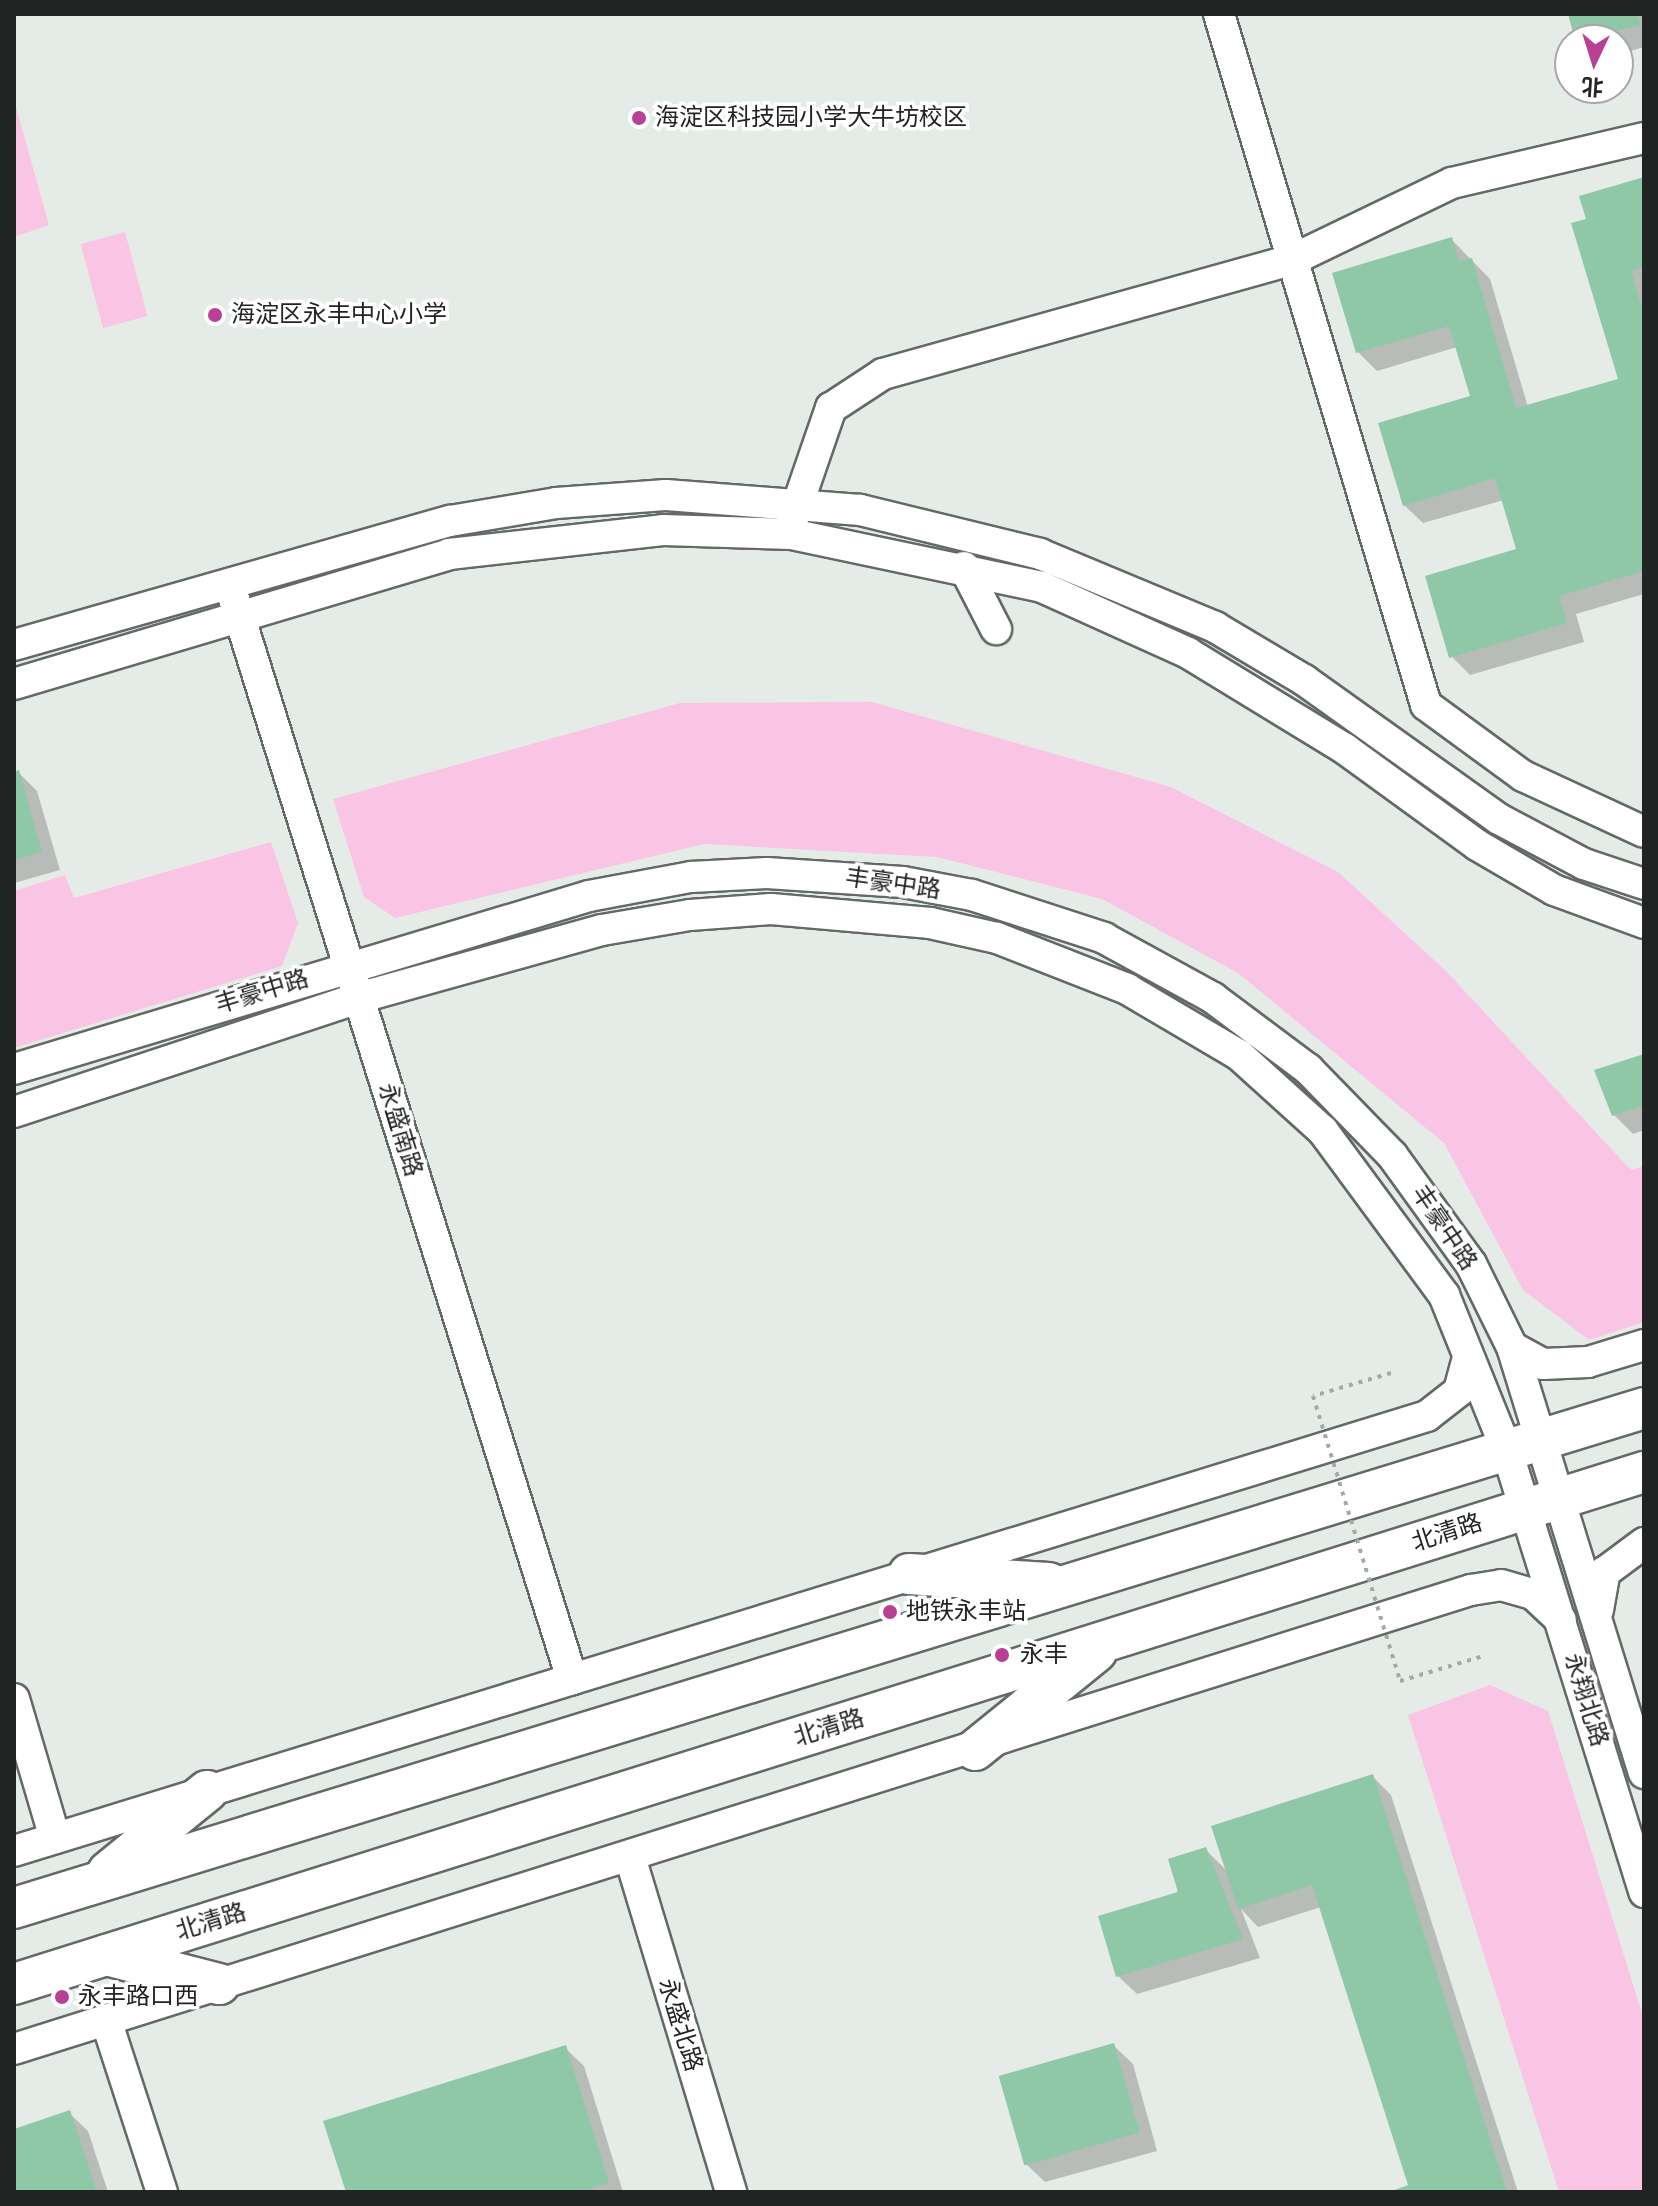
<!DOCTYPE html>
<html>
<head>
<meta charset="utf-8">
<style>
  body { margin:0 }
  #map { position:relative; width:1658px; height:2206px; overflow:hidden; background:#e5ece7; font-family:"Roboto Condensed","Noto Sans SC",sans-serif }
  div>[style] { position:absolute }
  .green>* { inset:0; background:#fac4e5; transform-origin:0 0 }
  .shadow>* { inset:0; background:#0003 }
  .building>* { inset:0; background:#8ec8a7; transform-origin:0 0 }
  .roads { filter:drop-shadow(2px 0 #636965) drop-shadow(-2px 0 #636965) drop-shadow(0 2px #636965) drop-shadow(0 -2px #636965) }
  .minor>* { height:30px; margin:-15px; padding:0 15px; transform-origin:15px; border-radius:15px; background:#fff }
  .major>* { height:40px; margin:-20px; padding:0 20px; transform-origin:20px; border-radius:20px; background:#fff }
  .path-bridge>* { height:4px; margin-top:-2px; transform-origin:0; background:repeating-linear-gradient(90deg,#a3a9a5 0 4px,transparent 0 10px) }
  .dots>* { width:22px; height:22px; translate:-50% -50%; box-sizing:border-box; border:4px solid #fff; border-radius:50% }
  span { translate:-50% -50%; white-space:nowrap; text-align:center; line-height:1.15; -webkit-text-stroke:7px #fff; paint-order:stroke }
  .poi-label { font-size:24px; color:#222423 }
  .left { translate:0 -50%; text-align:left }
  .street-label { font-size:24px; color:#222423 }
  .frame { position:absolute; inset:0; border:16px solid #222423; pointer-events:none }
  .north { position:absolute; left:1554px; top:24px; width:80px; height:80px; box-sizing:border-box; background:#fff; border:2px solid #a7a7a7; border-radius:50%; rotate:184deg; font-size:22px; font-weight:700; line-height:32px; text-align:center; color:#222423 }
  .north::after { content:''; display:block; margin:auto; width:28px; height:36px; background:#b94195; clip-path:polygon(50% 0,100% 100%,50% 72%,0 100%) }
</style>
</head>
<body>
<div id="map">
  <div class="green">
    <i style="clip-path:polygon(14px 100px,49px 225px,14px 237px)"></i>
    <i style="left:125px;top:232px;width:87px;height:46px;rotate:75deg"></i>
    <i style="clip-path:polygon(872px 702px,1171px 787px,1338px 872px,1446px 971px,1631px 1170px,1644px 1166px,1644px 1322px,1589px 1340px,1523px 1290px,1444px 1143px,1238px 973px,1102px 899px,937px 857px,704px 844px,395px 918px,364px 897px,333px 799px,680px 703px)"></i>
    <i style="clip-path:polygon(271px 842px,298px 923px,282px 966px,14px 1048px,14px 891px,65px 875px,74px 898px)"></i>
    <i style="clip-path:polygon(1490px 1685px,1548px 1711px,1644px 2020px,1644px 2192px,1559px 2192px,1408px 1715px)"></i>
  </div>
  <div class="shadow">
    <i style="clip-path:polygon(1570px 14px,1644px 14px,1644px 47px,1618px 55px,1618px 40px,1578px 40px)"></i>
    <i style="clip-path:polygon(1644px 179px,1644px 594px,1576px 614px,1584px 642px,1470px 675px,1451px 656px,1519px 550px,1504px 500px,1423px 523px,1404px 505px,1472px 398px,1457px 347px,1377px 371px,1358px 352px,1452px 240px,1490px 279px,1528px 407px,1620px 380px,1588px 220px)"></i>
    <i style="clip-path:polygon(19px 773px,37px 791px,60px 870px,14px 883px)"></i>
    <i style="clip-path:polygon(1644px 1057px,1644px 1130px,1633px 1134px,1614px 1115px)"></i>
    <i style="clip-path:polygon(1373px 1777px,1391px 1795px,1518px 2192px,1393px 2192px,1411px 2186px,1321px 1907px,1258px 1927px,1241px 1909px,1260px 1958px,1137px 1994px,1118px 1976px,1206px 1850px,1228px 1872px)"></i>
    <i style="clip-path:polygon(1114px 2046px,1133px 2064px,1157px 2151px,1045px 2182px,1026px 2164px)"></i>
    <i style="clip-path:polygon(565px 2048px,584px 2066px,623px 2192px,348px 2192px)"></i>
    <i style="clip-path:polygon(69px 2113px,88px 2131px,108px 2192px,14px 2192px,14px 2131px)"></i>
  </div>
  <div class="building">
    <i style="clip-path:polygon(1568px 14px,1637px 14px,1641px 25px,1575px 40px)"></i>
    <i style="clip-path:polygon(1644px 177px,1644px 267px,1631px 271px,1644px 315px,1644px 571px,1559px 596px,1567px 623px,1449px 658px,1425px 576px,1516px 549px,1495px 478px,1403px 506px,1378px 423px,1470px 396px,1449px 326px,1356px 353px,1332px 273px,1452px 237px,1459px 261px,1472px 258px,1516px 408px,1618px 379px,1571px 223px,1586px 219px,1579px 196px)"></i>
    <i style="clip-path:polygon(19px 770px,42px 852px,14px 860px,14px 772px)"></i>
    <i style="clip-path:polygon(1644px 1054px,1644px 1106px,1612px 1116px,1594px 1070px)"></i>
    <i style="clip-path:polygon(1373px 1774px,1507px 2192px,1389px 2192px,1408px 2185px,1312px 1885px,1238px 1909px,1211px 1826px)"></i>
    <i style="clip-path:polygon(1206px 1847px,1243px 1939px,1116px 1977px,1098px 1916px,1178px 1892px,1168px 1859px)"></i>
    <i style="left:1114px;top:2043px;width:93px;height:120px;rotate:74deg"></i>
    <i style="clip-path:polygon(566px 2045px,609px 2183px,579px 2192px,346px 2192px,323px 2121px)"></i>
    <i style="clip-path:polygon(70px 2110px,97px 2192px,14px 2192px,14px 2129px)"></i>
  </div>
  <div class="roads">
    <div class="minor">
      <i style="left:1219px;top:14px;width:721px;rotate:73.32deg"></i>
      <i style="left:1426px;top:705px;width:120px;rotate:36.2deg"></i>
      <i style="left:1523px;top:776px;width:133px;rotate:24.8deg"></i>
      <i style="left:792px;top:521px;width:120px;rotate:-71deg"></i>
      <i style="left:831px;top:408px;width:62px;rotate:-33.2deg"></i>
      <i style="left:883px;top:374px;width:427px;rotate:-15.6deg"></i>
      <i style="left:1294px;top:259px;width:175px;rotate:-25.7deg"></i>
      <i style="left:1452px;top:183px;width:197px;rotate:-13.2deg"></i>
      <i style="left:964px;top:567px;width:70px;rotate:62.7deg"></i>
      <i style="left:234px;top:599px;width:1132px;rotate:72.62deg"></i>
      <i style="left:14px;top:645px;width:453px;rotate:-15.9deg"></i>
      <i style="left:450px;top:521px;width:108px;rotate:-9.6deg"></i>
      <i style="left:556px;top:503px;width:110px;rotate:-4.2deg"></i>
      <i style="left:666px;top:495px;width:195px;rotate:4.4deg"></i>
      <i style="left:860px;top:510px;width:185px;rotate:13.7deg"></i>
      <i style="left:1040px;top:554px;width:190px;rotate:22.6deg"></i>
      <i style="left:1215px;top:627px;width:104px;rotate:30.8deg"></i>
      <i style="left:1304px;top:680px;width:239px;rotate:35.5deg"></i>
      <i style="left:1499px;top:819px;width:96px;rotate:27.9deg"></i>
      <i style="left:1584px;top:864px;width:63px;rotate:18.4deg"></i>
      <i style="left:14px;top:684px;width:454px;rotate:-16.6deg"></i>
      <i style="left:449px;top:554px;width:215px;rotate:-6.4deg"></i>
      <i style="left:663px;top:530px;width:128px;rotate:1.8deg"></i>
      <i style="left:791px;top:534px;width:257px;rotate:11.9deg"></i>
      <i style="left:1042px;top:587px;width:160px;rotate:24.3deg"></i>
      <i style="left:1188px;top:653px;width:184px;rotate:31.4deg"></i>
      <i style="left:1345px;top:749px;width:163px;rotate:36deg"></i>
      <i style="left:1477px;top:845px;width:89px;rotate:30.3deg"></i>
      <i style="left:1554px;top:890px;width:96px;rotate:20.1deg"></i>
      <i style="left:14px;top:1069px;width:600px;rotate:-16.74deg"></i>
      <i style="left:589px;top:896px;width:104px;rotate:-10.6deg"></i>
      <i style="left:691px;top:877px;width:76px;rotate:-3deg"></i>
      <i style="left:767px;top:873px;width:136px;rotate:3.8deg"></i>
      <i style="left:903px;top:882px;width:70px;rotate:10.7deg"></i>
      <i style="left:972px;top:895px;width:139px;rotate:18deg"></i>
      <i style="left:1104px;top:938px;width:124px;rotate:28.8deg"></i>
      <i style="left:1213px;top:998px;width:119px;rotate:36.8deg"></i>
      <i style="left:1308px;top:1069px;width:120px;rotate:45.7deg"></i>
      <i style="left:1392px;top:1155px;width:135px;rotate:54.1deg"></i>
      <i style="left:1471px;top:1264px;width:93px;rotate:63.7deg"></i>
      <i style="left:1512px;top:1347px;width:446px;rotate:72.8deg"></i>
      <i style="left:14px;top:1112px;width:362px;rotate:-18.3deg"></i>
      <i style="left:358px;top:998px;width:253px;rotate:-15.6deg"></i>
      <i style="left:602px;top:930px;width:89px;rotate:-9.7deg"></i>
      <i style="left:690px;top:915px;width:81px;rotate:-4.2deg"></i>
      <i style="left:771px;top:909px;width:160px;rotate:5deg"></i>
      <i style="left:930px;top:923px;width:69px;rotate:12.6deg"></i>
      <i style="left:997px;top:938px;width:140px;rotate:21.4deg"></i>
      <i style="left:1127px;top:989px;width:130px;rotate:30.5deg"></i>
      <i style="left:1239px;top:1055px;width:113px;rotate:42.1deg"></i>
      <i style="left:1323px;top:1131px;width:204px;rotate:53.6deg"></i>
      <i style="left:1444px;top:1295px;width:168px;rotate:68deg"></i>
      <i style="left:1507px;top:1451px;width:462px;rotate:72.7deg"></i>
      <i style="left:1512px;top:1347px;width:35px;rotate:29deg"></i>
      <i style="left:1543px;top:1364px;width:45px;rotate:-2.5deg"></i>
      <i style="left:1588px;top:1362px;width:59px;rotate:-16.9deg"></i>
      <i style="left:1598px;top:1610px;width:39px;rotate:-80deg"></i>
      <i style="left:1605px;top:1572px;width:49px;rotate:-36.6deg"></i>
      <i style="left:14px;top:1699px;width:145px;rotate:73.6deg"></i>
      <i style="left:14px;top:1851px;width:1478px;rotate:-17.11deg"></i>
      <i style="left:1427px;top:1416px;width:41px;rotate:-38deg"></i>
      <i style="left:1459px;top:1391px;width:35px;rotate:-75deg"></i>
      <i style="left:630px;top:1857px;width:350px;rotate:73.2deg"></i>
      <i style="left:106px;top:2020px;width:181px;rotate:72deg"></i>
      <i style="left:14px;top:2049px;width:1528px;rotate:-17.49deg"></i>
      <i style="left:1471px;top:1590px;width:30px;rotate:-9deg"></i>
      <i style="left:1501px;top:1585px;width:33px;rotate:16deg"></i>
      <i style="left:1533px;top:1594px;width:38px;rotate:43deg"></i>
    </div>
    <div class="major">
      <i style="left:909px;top:1574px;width:140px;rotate:3.7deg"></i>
      <i style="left:975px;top:1750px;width:156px;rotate:-39deg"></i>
      <i style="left:108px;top:1872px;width:128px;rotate:-39.3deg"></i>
      <i style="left:14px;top:1908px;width:1705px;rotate:-17.05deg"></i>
      <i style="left:106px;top:1955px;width:117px;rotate:14.4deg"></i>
      <i style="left:14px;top:1984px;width:1709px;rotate:-17.44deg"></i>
    </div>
  </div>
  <div class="path-bridge">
    <i style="left:1391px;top:1373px;width:81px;rotate:163.6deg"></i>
    <i style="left:1313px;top:1396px;width:298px;rotate:73deg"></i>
    <i style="left:1400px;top:1681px;width:84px;rotate:-16.7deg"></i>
  </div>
  <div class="dots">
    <i style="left:639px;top:118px;background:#b94195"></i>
    <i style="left:215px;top:315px;background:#b94195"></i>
    <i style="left:890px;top:1612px;background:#b94195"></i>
    <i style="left:1002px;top:1655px;background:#b94195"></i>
    <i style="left:62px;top:1997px;background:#b94195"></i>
  </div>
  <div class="poi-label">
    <span class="left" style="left:655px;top:118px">海淀区科技园小学大牛坊校区</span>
    <span class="left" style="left:231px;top:315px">海淀区永丰中心小学</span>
    <span class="left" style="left:906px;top:1612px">地铁永丰站</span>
    <span class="left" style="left:1020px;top:1655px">永丰</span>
    <span class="left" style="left:78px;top:1997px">永丰路口西</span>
  </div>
  <div class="street-label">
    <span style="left:893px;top:884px;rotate:8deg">丰豪中路</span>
    <span style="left:262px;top:992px;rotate:-17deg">丰豪中路</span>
    <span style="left:400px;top:1130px;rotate:73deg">永盛南路</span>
    <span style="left:1444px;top:1228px;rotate:56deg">丰豪中路</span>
    <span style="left:1447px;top:1533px;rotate:-18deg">北清路</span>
    <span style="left:1586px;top:1700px;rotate:73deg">永翔北路</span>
    <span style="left:829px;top:1728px;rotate:-17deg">北清路</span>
    <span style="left:211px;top:1922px;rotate:-17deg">北清路</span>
    <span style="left:680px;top:2025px;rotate:73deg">永盛北路</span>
  </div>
  <div class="frame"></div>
  <div class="north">北</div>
</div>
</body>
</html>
